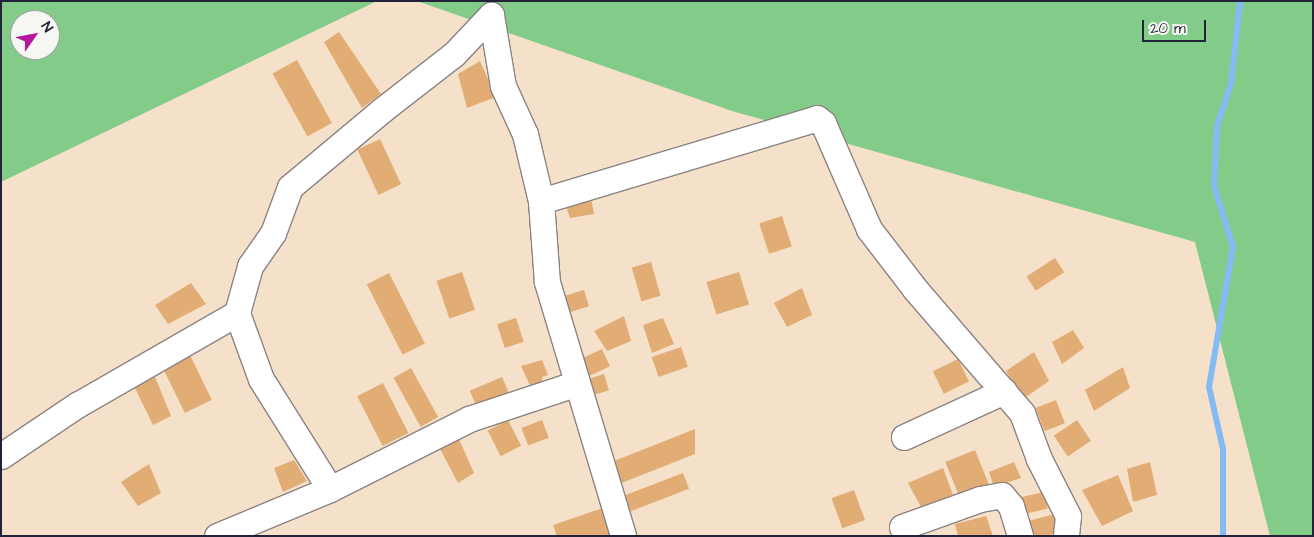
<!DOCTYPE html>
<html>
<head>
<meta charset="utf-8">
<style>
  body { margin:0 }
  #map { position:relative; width:1314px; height:537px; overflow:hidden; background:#f5e1ca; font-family:"Architects Daughter",sans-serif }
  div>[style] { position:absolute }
  .green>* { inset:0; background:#82cb88 }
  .stream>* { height:6px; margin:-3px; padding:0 3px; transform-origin:3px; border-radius:3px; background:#83bbf4 }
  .building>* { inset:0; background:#e1ad74; transform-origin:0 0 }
  .roads { filter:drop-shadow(1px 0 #8c8282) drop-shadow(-1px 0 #8c8282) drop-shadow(0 1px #8c8282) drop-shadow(0 -1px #8c8282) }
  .minor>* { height:25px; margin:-12.5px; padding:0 12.5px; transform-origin:12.5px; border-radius:12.5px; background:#fff }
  span { translate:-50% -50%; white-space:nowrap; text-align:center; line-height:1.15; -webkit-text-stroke:4px #f6f6f2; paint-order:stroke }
  .frame { position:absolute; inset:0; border:2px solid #22223b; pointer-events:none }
  .north { position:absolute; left:10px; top:10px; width:50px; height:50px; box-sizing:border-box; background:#f6f6f2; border:1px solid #a1a1a9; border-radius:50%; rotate:57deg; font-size:14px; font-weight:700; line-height:20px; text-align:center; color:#22223b }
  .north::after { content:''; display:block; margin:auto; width:18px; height:22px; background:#b5179e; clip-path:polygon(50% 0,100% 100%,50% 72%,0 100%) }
  .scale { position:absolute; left:1142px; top:20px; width:64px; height:22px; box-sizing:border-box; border:2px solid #22223b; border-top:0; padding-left:6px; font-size:15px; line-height:18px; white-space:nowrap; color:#22223b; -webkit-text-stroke:4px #f6f6f2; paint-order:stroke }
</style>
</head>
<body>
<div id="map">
  <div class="green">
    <i style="clip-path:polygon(evenodd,1px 1px,377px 1px,1px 182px,1px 1px,20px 20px,50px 20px,50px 50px,20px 50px,20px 20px)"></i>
    <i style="clip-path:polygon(417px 1px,1313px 1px,1313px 536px,1270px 536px,1195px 242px,732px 111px)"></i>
  </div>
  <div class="stream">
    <i style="left:1223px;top:536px;width:87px;rotate:-90deg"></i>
    <i style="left:1223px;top:449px;width:64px;rotate:-102.7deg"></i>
    <i style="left:1209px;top:387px;width:142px;rotate:-80.3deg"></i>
    <i style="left:1233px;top:247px;width:64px;rotate:-107.3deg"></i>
    <i style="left:1214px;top:186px;width:60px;rotate:-87.1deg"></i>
    <i style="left:1217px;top:126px;width:45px;rotate:-72deg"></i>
    <i style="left:1231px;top:83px;width:82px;rotate:-83.7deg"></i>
  </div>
  <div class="building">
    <i style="clip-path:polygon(339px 32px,381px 94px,362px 108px,324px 42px)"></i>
    <i style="left:297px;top:60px;width:72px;height:28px;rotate:61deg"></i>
    <i style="clip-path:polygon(480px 61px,496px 97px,467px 108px,458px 74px)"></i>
    <i style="left:380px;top:139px;width:50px;height:25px;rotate:65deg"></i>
    <i style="clip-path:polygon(591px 198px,594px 214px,570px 218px,566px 206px)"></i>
    <i style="left:782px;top:216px;width:32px;height:24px;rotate:72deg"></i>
    <i style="left:1055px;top:258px;width:17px;height:34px;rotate:57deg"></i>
    <i style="left:651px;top:262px;width:35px;height:20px;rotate:74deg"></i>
    <i style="left:462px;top:272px;width:40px;height:27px;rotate:71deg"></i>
    <i style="left:739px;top:272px;width:34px;height:34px;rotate:73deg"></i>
    <i style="left:389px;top:273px;width:79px;height:25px;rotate:63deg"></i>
    <i style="clip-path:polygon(191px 283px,206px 304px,168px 324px,155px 305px)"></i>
    <i style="clip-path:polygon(802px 288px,812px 315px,787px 327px,774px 303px)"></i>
    <i style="left:584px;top:290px;width:17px;height:28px;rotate:73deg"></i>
    <i style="clip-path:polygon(624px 316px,631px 341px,607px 351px,594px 331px)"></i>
    <i style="left:516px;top:318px;width:25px;height:20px;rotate:72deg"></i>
    <i style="clip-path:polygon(663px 318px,674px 344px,652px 353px,643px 325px)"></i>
    <i style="clip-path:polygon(1073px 330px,1084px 348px,1062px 364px,1052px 342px)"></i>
    <i style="left:681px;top:347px;width:21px;height:31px;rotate:71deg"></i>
    <i style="left:602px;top:349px;width:19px;height:29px;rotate:65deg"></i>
    <i style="clip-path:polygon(1034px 352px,1049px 381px,1023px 399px,1006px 371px)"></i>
    <i style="left:189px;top:353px;width:52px;height:30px;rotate:64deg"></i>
    <i style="left:958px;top:359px;width:25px;height:28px;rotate:64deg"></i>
    <i style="clip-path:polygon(542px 360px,548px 375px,542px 377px,542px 389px,533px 392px,521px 366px)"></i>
    <i style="clip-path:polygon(1123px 367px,1130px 388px,1094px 411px,1085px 390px)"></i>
    <i style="left:411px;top:368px;width:56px;height:20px;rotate:61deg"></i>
    <i style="clip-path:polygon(153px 372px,171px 416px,153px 425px,131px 380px)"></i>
    <i style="left:604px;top:374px;width:17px;height:22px;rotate:73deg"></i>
    <i style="left:502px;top:377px;width:23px;height:35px;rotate:67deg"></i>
    <i style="left:383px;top:383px;width:56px;height:29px;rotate:63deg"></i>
    <i style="left:1056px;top:400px;width:25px;height:22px;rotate:69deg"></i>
    <i style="left:508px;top:420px;width:29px;height:23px;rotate:63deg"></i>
    <i style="left:542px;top:420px;width:19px;height:22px;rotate:69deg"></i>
    <i style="left:1077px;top:420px;width:25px;height:28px;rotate:56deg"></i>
    <i style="clip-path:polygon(695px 429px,695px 454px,619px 484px,614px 461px)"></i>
    <i style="clip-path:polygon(459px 439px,474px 473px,458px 483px,439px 447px)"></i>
    <i style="left:975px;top:450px;width:37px;height:32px;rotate:68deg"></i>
    <i style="clip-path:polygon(294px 460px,307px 481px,283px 492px,274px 468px)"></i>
    <i style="clip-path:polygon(1014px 462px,1021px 478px,994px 487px,989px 472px)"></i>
    <i style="clip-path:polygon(1150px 462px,1157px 495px,1133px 502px,1127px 469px)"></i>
    <i style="clip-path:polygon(149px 464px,161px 493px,138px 506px,121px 482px)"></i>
    <i style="clip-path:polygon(943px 468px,953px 495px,921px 507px,908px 483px)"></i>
    <i style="left:683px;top:473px;width:17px;height:67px;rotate:69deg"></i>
    <i style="clip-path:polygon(1118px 475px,1133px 511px,1102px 526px,1082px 490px)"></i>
    <i style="left:854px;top:490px;width:32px;height:24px;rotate:70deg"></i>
    <i style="left:1044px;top:492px;width:17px;height:26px;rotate:77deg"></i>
    <i style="clip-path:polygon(603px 508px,613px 536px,557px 536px,553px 525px)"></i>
    <i style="clip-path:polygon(1059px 513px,1062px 531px,1047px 536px,1023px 536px,1020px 523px)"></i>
    <i style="clip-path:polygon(986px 516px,993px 536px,958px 536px,955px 524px)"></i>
  </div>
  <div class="roads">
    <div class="minor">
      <i style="left:541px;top:201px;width:288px;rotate:-16.7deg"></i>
      <i style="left:817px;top:118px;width:8px;rotate:40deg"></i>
      <i style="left:823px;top:123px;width:116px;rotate:66.5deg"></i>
      <i style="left:869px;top:229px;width:76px;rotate:52.5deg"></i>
      <i style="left:915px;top:289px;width:164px;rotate:49.2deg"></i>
      <i style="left:1022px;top:413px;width:49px;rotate:69.7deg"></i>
      <i style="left:1039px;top:459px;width:64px;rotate:63deg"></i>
      <i style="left:1068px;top:516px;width:20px;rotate:96deg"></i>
      <i style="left:904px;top:437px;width:110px;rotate:-24.7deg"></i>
      <i style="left:1px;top:456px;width:92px;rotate:-33.9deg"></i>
      <i style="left:77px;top:405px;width:185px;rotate:-29.9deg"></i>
      <i style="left:330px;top:489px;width:130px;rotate:-122.1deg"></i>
      <i style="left:261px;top:379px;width:70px;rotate:-110deg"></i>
      <i style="left:237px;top:313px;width:49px;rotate:-74.5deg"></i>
      <i style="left:250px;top:266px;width:40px;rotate:-55.1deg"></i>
      <i style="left:273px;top:233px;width:49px;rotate:-69.7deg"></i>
      <i style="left:290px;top:187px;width:120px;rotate:-39.9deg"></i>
      <i style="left:382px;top:110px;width:91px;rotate:-37.9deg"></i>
      <i style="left:454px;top:54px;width:54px;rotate:-46.5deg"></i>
      <i style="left:491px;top:15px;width:72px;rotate:80.4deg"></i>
      <i style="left:503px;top:86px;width:53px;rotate:65.4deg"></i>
      <i style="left:525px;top:134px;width:69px;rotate:76.6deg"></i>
      <i style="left:541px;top:201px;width:81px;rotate:85.8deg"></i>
      <i style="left:547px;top:282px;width:265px;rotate:73.3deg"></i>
      <i style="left:902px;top:527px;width:83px;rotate:-19.7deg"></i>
      <i style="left:980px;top:499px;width:22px;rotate:-10deg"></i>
      <i style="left:1002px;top:495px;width:14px;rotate:51deg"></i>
      <i style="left:1011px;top:506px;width:31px;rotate:73deg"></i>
      <i style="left:217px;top:536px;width:122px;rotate:-22.6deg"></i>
      <i style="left:330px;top:489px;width:156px;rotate:-26.7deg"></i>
      <i style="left:469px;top:419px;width:112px;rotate:-18.3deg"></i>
    </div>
  </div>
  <div class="frame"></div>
  <div class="north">N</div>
  <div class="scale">20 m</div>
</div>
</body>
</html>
